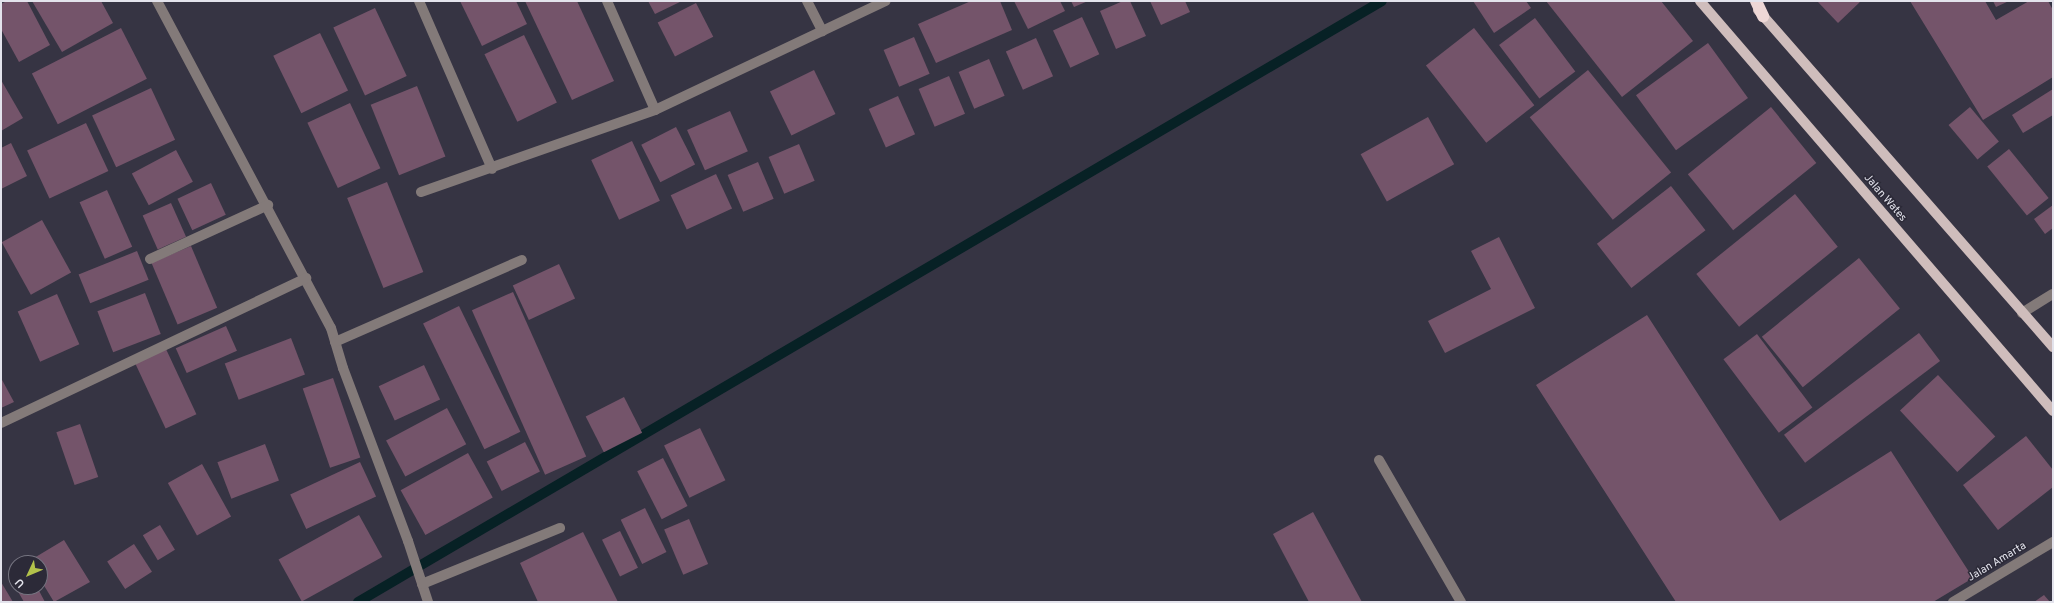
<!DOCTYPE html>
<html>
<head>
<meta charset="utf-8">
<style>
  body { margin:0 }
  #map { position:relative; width:2054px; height:603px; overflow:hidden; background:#363443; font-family:Overpass,sans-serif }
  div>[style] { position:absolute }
  .stream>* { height:10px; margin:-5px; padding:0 5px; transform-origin:5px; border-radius:5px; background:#072125 }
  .building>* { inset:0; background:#74546a; transform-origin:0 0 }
  .minor>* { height:10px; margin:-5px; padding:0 5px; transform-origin:5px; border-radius:5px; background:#837a79 }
  .major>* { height:10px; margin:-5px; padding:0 5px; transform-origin:5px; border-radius:5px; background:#cfbdbc }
  .highway>* { height:12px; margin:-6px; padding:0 6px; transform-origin:6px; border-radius:6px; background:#eed7d6 }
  span { translate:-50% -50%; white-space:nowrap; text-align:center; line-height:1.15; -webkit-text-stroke:3px #2c2a38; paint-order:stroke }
  .street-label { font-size:11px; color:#e3e3ec }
  .frame { position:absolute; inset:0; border:2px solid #e3e3ec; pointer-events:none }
  .north { position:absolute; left:8px; top:555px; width:40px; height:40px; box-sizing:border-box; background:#2c2a38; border:1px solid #757480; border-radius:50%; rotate:226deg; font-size:11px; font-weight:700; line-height:16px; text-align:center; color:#e3e3ec }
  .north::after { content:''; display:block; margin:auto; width:14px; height:18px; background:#b3c24b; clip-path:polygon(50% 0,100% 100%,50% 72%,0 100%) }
</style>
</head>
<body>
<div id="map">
  <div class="stream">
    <i style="left:358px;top:602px;width:1187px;rotate:-30.41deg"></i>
  </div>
  <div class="building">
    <i style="clip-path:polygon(7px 1px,27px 1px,50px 45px,19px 62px,1px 29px,1px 4px)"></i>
    <i style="clip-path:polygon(32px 1px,101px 1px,113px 23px,62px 52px)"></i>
    <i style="clip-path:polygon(460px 1px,516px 1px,527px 24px,482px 46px)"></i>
    <i style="clip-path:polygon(525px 1px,577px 1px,614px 81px,572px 100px)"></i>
    <i style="clip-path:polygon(648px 1px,682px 1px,655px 14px)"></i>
    <i style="clip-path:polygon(971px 1px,1000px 1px,1012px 30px,936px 63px,918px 24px)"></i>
    <i style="clip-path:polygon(1014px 1px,1060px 1px,1065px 11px,1028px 29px)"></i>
    <i style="clip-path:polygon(1071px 1px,1088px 1px,1074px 7px)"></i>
    <i style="clip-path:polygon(1123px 1px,1130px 1px,1146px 36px,1116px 49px,1100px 11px)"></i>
    <i style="clip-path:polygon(1150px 1px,1185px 1px,1190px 12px,1161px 25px)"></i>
    <i style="clip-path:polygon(1473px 1px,1526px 1px,1531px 8px,1494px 33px)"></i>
    <i style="clip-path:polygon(1546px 1px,1661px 1px,1693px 41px,1622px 97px)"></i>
    <i style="clip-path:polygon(1817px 1px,1861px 1px,1838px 23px)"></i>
    <i style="clip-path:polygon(1910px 1px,1985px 1px,1996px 20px,2029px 1px,2048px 1px,2053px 10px,2053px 77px,1983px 120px)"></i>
    <i style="clip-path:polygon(1993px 1px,2009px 1px,1996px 7px)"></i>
    <i style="left:696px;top:3px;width:38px;height:43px;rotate:63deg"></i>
    <i style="left:375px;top:8px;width:75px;height:46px;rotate:65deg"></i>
    <i style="left:1082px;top:17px;width:41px;height:32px;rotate:65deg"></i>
    <i style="left:1535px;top:18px;width:67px;height:45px;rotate:53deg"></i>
    <i style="left:121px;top:28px;width:57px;height:100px;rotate:63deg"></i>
    <i style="left:1474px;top:28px;width:98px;height:61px;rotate:52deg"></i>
    <i style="left:320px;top:33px;width:64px;height:52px;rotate:64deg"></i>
    <i style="left:524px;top:35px;width:75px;height:44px;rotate:64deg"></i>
    <i style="left:914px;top:37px;width:40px;height:33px;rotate:67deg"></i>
    <i style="left:1036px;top:38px;width:42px;height:33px;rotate:66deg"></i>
    <i style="left:1708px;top:43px;width:68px;height:89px;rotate:54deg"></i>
    <i style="left:989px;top:59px;width:40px;height:33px;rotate:67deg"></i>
    <i style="left:814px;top:70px;width:49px;height:49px;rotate:64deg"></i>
    <i style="left:1588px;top:70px;width:132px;height:75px;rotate:51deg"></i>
    <i style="left:949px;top:76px;width:41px;height:33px;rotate:67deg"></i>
    <i style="clip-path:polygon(1px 80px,23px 118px,1px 131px)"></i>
    <i style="left:417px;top:86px;width:76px;height:50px;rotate:68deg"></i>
    <i style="left:151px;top:88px;width:57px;height:65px;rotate:65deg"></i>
    <i style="clip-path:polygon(2053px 89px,2053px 115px,2023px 133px,2012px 115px)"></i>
    <i style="left:898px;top:96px;width:42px;height:32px;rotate:66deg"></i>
    <i style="left:350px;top:103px;width:72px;height:47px;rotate:65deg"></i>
    <i style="left:1771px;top:107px;width:72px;height:107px;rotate:51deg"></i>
    <i style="left:1970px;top:107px;width:45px;height:28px;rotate:50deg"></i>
    <i style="left:730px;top:111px;width:44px;height:47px;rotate:66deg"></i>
    <i style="left:1428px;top:117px;width:54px;height:77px;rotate:61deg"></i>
    <i style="left:86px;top:123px;width:53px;height:65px;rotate:65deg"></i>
    <i style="left:676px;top:127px;width:42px;height:39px;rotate:63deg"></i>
    <i style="left:632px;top:141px;width:66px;height:45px;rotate:65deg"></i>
    <i style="clip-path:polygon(11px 143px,27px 176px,1px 189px,1px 148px)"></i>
    <i style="left:799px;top:144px;width:40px;height:33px;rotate:67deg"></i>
    <i style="left:2009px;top:149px;width:63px;height:28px;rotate:51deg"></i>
    <i style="left:176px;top:150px;width:36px;height:50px;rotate:62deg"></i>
    <i style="left:758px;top:162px;width:40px;height:33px;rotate:67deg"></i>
    <i style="left:716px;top:174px;width:38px;height:50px;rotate:65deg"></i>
    <i style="left:387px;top:182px;width:97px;height:43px;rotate:68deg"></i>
    <i style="left:211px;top:183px;width:35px;height:37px;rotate:65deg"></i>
    <i style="left:1671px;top:186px;width:56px;height:94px;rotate:52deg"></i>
    <i style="left:107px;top:190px;width:62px;height:30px;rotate:66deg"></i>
    <i style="left:1795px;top:194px;width:68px;height:127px;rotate:51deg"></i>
    <i style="left:171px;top:203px;width:37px;height:31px;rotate:66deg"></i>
    <i style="clip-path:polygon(2053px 205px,2053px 228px,2045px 234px,2034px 219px)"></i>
    <i style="left:42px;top:220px;width:60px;height:46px;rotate:61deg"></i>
    <i style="clip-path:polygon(1499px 237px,1535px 308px,1445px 353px,1428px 321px,1491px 289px,1471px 251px)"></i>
    <i style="left:191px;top:246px;width:67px;height:43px;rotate:67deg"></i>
    <i style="left:137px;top:251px;width:31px;height:63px;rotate:68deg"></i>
    <i style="left:1859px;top:258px;width:65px;height:125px;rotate:51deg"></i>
    <i style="left:559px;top:264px;width:38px;height:51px;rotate:65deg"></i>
    <i style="left:513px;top:292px;width:180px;height:45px;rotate:66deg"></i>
    <i style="left:145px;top:293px;width:44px;height:51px;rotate:69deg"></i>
    <i style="left:57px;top:294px;width:55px;height:43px;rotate:66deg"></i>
    <i style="left:459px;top:306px;width:140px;height:40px;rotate:64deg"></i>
    <i style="clip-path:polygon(1647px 315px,1780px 521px,1891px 451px,1973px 578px,1933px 602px,1676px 602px,1536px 385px)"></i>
    <i style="left:226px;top:326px;width:27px;height:55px;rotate:66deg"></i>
    <i style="left:1919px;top:333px;width:35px;height:169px;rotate:53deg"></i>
    <i style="left:1757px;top:334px;width:92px;height:42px;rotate:53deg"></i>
    <i style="left:291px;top:338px;width:39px;height:71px;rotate:69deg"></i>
    <i style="left:166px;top:349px;width:72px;height:34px;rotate:65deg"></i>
    <i style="left:424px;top:365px;width:38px;height:50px;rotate:65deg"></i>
    <i style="left:1938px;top:375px;width:84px;height:52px;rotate:47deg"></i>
    <i style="clip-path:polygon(1px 378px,14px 402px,1px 408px)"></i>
    <i style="left:333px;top:378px;width:84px;height:32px;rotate:71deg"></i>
    <i style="left:624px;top:397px;width:40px;height:43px;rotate:63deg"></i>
    <i style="left:447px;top:408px;width:41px;height:69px;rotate:62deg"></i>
    <i style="left:80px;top:424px;width:56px;height:25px;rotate:71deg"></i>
    <i style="left:700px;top:428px;width:58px;height:40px;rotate:64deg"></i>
    <i style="clip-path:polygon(2026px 436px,2053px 470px,2053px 487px,1998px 530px,1963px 485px)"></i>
    <i style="left:525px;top:442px;width:33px;height:43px;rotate:63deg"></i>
    <i style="left:265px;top:444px;width:39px;height:51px;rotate:69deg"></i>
    <i style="left:468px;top:453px;width:51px;height:77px;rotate:61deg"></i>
    <i style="left:663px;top:458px;width:54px;height:29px;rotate:63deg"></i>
    <i style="left:360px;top:462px;width:38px;height:77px;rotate:65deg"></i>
    <i style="left:202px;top:464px;width:60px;height:39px;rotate:61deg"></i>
    <i style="left:645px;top:508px;width:49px;height:27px;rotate:64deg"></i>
    <i style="clip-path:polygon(1313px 512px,1362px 602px,1309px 602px,1273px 534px)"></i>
    <i style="left:359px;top:515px;width:48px;height:92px;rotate:61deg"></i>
    <i style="left:689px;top:519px;width:49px;height:27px;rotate:67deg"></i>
    <i style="left:160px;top:525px;width:29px;height:20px;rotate:59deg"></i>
    <i style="left:620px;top:531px;width:41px;height:20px;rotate:64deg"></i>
    <i style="clip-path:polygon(583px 532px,618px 602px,538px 602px,520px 563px)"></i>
    <i style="clip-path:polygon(64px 540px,90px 582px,54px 602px,40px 579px,40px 563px,29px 561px)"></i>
    <i style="left:134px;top:544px;width:33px;height:32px;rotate:57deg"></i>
    <i style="clip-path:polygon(16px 569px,16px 587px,37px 587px,45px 602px,24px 602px,8px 574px)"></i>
    <i style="clip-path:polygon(1px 582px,13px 602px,1px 602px)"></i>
    <i style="clip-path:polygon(2044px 595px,2050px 602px,2034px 602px)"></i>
  </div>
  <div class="minor">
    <i style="left:157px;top:1px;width:370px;rotate:62deg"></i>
    <i style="left:331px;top:328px;width:42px;rotate:73.3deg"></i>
    <i style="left:343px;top:368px;width:185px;rotate:69.4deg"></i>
    <i style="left:408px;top:541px;width:64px;rotate:71.8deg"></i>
    <i style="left:419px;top:1px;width:183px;rotate:66.5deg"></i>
    <i style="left:607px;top:1px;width:119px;rotate:66.2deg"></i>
    <i style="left:807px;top:1px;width:34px;rotate:63deg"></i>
    <i style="left:421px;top:192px;width:248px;rotate:-19.3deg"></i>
    <i style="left:655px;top:110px;width:255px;rotate:-25.3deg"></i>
    <i style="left:150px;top:259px;width:130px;rotate:-24.6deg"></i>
    <i style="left:2022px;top:313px;width:36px;rotate:-32deg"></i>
    <i style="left:335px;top:342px;width:204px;rotate:-23.7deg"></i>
    <i style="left:1px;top:423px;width:338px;rotate:-25.4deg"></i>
    <i style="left:1379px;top:460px;width:164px;rotate:60deg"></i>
    <i style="left:422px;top:584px;width:149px;rotate:-22.1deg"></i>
    <i style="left:1953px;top:602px;width:117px;rotate:-31deg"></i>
  </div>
  <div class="major">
    <i style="left:1700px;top:1px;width:541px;rotate:49.27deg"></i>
    <i style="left:1758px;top:10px;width:448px;rotate:48.8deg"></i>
  </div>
  <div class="highway">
    <i style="left:1756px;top:1px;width:17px;rotate:65deg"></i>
  </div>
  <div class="street-label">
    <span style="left:1885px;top:198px;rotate:49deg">Jalan Wates</span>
    <span style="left:1997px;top:562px;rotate:-31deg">Jalan Amarta</span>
  </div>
  <div class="frame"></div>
  <div class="north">U</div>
</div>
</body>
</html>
